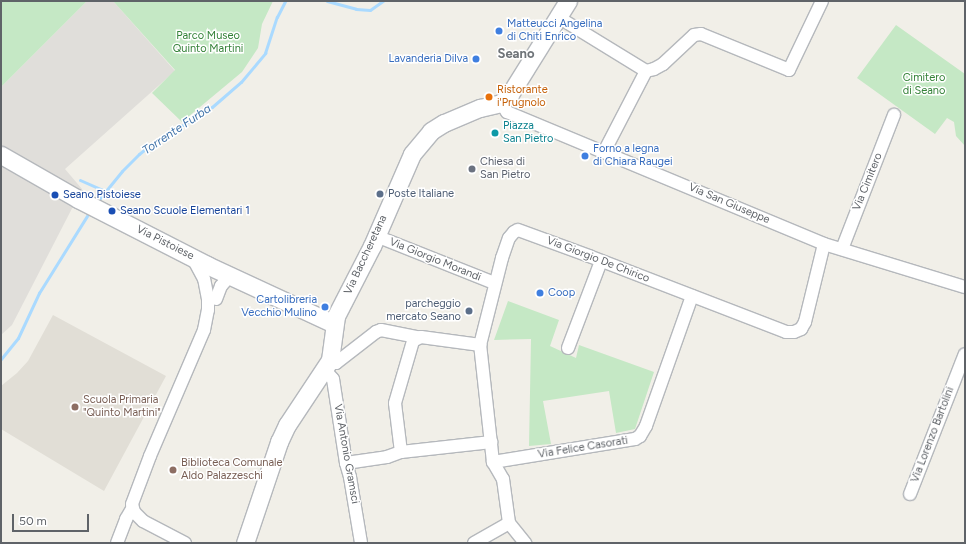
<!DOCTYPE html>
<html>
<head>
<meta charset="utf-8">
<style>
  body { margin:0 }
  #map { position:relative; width:966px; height:544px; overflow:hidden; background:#f1efe8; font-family:Figtree,sans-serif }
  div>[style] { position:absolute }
  .industrial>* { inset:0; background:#e0deda }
  .education>* { inset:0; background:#e1ded6 }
  .green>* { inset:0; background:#c5e8c5 }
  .stream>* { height:3px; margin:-1.5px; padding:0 1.5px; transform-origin:1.5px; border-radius:1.5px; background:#aadaff }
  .roads { filter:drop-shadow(1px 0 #b5b8bc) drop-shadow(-1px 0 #b5b8bc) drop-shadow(0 1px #b5b8bc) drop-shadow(0 -1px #b5b8bc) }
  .street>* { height:12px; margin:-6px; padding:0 6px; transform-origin:6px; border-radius:6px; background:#fff }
  .secondary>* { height:17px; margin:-8.5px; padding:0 8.5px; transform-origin:8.5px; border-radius:8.5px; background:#fff }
  .dots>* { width:11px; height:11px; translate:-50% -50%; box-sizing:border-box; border:2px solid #fff; border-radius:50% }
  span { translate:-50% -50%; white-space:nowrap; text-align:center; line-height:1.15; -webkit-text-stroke:3px #fff; paint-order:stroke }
  .shop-label { font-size:11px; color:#366cbe }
  .left { translate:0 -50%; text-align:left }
  .right { translate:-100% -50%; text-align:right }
  .park-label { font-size:11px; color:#348238 }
  .food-label { font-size:11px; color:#c56008 }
  .culture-label { font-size:11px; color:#0d838f }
  .worship-label { font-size:11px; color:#5b616d }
  .street-label { font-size:11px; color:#5f6368 }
  .service-label { font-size:11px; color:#4e5e75 }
  .transit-label { font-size:11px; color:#164399 }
  .education-label { font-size:11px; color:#785e54 }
  .water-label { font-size:12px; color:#4174aa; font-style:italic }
  .quarter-label { font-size:13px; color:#70757a; font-weight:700 }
  .frame { position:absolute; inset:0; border:2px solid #5f6368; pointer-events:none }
  .scale { position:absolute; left:12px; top:514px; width:77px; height:18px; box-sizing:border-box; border:2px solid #5f6368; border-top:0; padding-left:5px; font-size:12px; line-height:14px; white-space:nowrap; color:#5f6368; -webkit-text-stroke:3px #fff; paint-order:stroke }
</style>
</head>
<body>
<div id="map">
  <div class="industrial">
    <i style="clip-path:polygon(87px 1px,113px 1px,175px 71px,65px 169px,82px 189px,12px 325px,1px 335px,1px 87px)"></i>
  </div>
  <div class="education">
    <i style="clip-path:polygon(53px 315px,166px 376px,104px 491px,1px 429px,1px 386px,17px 373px,28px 361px)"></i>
  </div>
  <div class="green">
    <i style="clip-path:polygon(1px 1px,87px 1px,1px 87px)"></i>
    <i style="clip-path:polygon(113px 1px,273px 1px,262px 24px,258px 48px,242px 72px,182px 122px,152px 93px,175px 70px)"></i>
    <i style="clip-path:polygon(896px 25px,965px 74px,965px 146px,956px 136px,954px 122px,947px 118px,935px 134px,857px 78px)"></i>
    <i style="clip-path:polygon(508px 301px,559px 320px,550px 346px,576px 358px,579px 345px,654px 372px,635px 429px,616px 433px,609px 391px,543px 401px,551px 444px,529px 446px,531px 339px,494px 340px)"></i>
  </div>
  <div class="stream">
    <i style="left:327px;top:1px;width:30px;rotate:15deg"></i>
    <i style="left:356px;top:9px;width:14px;rotate:4deg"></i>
    <i style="left:370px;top:10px;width:16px;rotate:-35deg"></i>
    <i style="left:80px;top:180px;width:27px;rotate:24deg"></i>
    <i style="left:96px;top:203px;width:41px;rotate:-50.9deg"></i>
    <i style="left:122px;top:171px;width:24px;rotate:-45deg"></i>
    <i style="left:139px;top:154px;width:13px;rotate:-39deg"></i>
    <i style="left:149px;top:146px;width:74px;rotate:-31.8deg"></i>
    <i style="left:212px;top:107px;width:38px;rotate:-41deg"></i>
    <i style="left:241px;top:82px;width:38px;rotate:-50deg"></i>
    <i style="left:265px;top:53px;width:38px;rotate:-72deg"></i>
    <i style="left:277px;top:17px;width:18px;rotate:-63deg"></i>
    <i style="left:1px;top:359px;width:27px;rotate:-51deg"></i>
    <i style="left:18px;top:338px;width:50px;rotate:-65deg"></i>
    <i style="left:39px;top:293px;width:97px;rotate:-58.1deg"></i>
  </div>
  <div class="roads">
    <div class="street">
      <i style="left:558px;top:17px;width:103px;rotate:31.5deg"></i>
      <i style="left:646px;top:71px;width:8px;rotate:-14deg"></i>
      <i style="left:654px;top:69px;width:10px;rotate:-29deg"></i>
      <i style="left:663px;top:64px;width:42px;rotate:-43.1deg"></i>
      <i style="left:694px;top:35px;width:7px;rotate:-8deg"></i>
      <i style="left:701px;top:34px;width:95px;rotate:22.2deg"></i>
      <i style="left:789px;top:70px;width:76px;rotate:-64.4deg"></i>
      <i style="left:501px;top:103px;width:11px;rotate:56deg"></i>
      <i style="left:507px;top:112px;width:343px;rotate:22.6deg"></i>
      <i style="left:824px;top:244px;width:147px;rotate:17deg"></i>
      <i style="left:604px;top:152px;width:91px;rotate:-62.6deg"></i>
      <i style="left:376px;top:236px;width:127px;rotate:21.7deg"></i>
      <i style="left:842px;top:249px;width:144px;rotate:-68.8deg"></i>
      <i style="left:692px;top:296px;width:138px;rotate:109.5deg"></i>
      <i style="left:646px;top:426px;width:12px;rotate:121deg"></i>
      <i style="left:640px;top:436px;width:6px;rotate:149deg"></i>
      <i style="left:635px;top:439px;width:144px;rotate:170.8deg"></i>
      <i style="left:493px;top:462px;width:118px;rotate:-96.3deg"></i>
      <i style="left:480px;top:345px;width:90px;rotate:-75.8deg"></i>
      <i style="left:502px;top:258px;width:21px;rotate:-71deg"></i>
      <i style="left:509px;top:238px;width:8px;rotate:-50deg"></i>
      <i style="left:514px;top:232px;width:4px;rotate:-27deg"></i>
      <i style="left:518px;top:230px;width:76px;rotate:20.1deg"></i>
      <i style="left:589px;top:256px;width:211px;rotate:21.1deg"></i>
      <i style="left:786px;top:332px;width:8px"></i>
      <i style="left:794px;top:332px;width:8px;rotate:-23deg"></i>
      <i style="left:801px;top:329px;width:8px;rotate:-60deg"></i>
      <i style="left:805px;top:322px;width:80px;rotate:-76.3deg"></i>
      <i style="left:216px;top:299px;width:14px;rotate:-69deg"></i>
      <i style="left:221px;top:286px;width:13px;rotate:-48deg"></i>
      <i style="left:568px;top:348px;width:93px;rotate:-69.2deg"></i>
      <i style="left:328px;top:362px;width:8px;rotate:7deg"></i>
      <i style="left:336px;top:363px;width:51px;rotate:-37.8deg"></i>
      <i style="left:376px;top:332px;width:5px;rotate:-22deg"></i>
      <i style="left:381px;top:330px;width:37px;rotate:11deg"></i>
      <i style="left:324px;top:369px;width:13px;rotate:48deg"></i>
      <i style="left:333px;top:379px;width:85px;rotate:81.2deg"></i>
      <i style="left:346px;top:463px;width:15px;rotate:74deg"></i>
      <i style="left:350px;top:477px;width:67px;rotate:80.5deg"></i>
      <i style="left:401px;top:452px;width:49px;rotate:-97deg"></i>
      <i style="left:395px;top:403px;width:65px;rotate:-73.8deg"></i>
      <i style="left:413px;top:341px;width:9px;rotate:-27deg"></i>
      <i style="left:421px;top:337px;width:60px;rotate:7.7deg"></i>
      <i style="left:493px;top:462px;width:20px;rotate:60deg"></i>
      <i style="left:503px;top:479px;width:44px;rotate:82.2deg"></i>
      <i style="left:509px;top:523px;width:26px;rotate:51deg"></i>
      <i style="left:346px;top:463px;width:41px;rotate:-8.3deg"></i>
      <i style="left:387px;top:457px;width:15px;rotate:-20deg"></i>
      <i style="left:401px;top:452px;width:91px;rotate:-6.3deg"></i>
      <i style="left:910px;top:494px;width:150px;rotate:-68.6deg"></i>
      <i style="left:117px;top:543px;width:26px;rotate:-69deg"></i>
      <i style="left:126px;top:519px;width:12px;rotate:-59deg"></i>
      <i style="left:185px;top:543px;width:47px;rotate:-152.4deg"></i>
      <i style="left:143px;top:521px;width:13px;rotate:-135deg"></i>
      <i style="left:134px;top:512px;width:8px;rotate:-104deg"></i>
      <i style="left:132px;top:504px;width:51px;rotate:-69.4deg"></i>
      <i style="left:150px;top:456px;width:137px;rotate:-66.8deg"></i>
      <i style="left:204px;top:330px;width:20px;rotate:-79deg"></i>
      <i style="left:208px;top:310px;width:11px;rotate:-90deg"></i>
      <i style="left:208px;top:299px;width:20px;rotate:-101deg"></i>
      <i style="left:204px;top:279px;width:24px;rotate:-118deg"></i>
      <i style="left:474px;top:543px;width:40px;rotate:-29.7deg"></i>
    </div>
    <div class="secondary">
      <i style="left:1px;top:155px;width:89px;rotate:29.7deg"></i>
      <i style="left:78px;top:199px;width:145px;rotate:27.1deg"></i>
      <i style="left:207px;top:265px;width:140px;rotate:24.9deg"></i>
      <i style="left:245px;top:543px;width:107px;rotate:-71.4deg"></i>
      <i style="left:279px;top:442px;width:19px;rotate:-65deg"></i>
      <i style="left:287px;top:425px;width:78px;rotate:-56.5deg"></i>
      <i style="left:330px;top:360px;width:44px;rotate:-82.2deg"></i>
      <i style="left:336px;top:316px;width:79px;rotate:-62.8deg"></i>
      <i style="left:372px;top:246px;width:100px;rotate:-66.5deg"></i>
      <i style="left:412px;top:154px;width:30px;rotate:-50deg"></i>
      <i style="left:431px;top:131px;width:15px;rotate:-32deg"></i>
      <i style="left:444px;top:123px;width:39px;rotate:-23deg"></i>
      <i style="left:480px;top:108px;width:22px;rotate:-13deg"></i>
      <i style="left:501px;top:103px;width:13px;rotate:-45deg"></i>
      <i style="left:510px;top:94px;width:110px;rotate:-58.1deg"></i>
    </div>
  </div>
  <div class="dots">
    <i style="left:499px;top:31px;background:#3f7fe0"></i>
    <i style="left:476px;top:59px;background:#3f7fe0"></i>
    <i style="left:489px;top:97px;background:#e8710a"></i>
    <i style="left:495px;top:133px;background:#0f9aa8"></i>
    <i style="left:585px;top:156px;background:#3f7fe0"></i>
    <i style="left:472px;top:169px;background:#6b7280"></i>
    <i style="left:380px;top:194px;background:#5c6f8a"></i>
    <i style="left:55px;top:195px;background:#1a4fb4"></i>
    <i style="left:112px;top:211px;background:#1a4fb4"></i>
    <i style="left:540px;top:293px;background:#3f7fe0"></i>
    <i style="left:325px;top:307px;background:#3f7fe0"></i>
    <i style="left:469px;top:311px;background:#5c6f8a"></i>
    <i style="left:75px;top:407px;background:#8d6e63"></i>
    <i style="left:173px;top:470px;background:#8d6e63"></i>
  </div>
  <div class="shop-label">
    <span class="left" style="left:507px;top:31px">Matteucci Angelina<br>di Chiti Enrico</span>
    <span class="right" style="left:468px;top:59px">Lavanderia Dilva</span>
    <span class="left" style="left:593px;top:156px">Forno a legna<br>di Chiara Raugei</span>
    <span class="left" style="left:548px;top:293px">Coop</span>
    <span class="right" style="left:317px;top:307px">Cartolibreria<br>Vecchio Mulino</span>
  </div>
  <div class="park-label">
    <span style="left:208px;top:43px">Parco Museo<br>Quinto Martini</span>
    <span style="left:924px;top:85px">Cimitero<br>di Seano</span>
  </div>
  <div class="food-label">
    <span class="left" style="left:497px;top:97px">Ristorante<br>i'Prugnolo</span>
  </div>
  <div class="culture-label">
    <span class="left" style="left:503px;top:133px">Piazza<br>San Pietro</span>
  </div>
  <div class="worship-label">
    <span class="left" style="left:480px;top:169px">Chiesa di<br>San Pietro</span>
  </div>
  <div class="street-label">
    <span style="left:868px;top:182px;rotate:-68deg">Via Cimitero</span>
    <span style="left:729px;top:204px;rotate:23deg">Via San Giuseppe</span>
    <span style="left:165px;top:243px;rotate:27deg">Via Pistoiese</span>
    <span style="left:366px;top:255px;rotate:-65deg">Via Baccheretana</span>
    <span style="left:435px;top:260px;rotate:22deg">Via Giorgio Morandi</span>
    <span style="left:598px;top:260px;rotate:21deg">Via Giorgio De Chirico</span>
    <span style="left:933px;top:435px;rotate:-69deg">Via Lorenzo Bartolini</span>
    <span style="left:583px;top:448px;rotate:-9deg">Via Felice Casorati</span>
    <span style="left:346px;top:454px;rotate:80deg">Via Antonio Gramsci</span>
  </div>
  <div class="service-label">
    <span class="left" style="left:388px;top:194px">Poste Italiane</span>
    <span class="right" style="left:461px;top:311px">parcheggio<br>mercato Seano</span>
  </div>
  <div class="transit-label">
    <span class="left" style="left:63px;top:195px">Seano Pistoiese</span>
    <span class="left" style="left:120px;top:211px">Seano Scuole Elementari 1</span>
  </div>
  <div class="education-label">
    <span class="left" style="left:83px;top:407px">Scuola Primaria<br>"Quinto Martini"</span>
    <span class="left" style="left:181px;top:470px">Biblioteca Comunale<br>Aldo Palazzeschi</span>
  </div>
  <div class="water-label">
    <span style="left:177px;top:130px;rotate:-34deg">Torrente Furba</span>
  </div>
  <div class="quarter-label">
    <span style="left:516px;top:54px">Seano</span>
  </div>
  <div class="frame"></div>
  <div class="scale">50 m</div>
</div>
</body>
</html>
